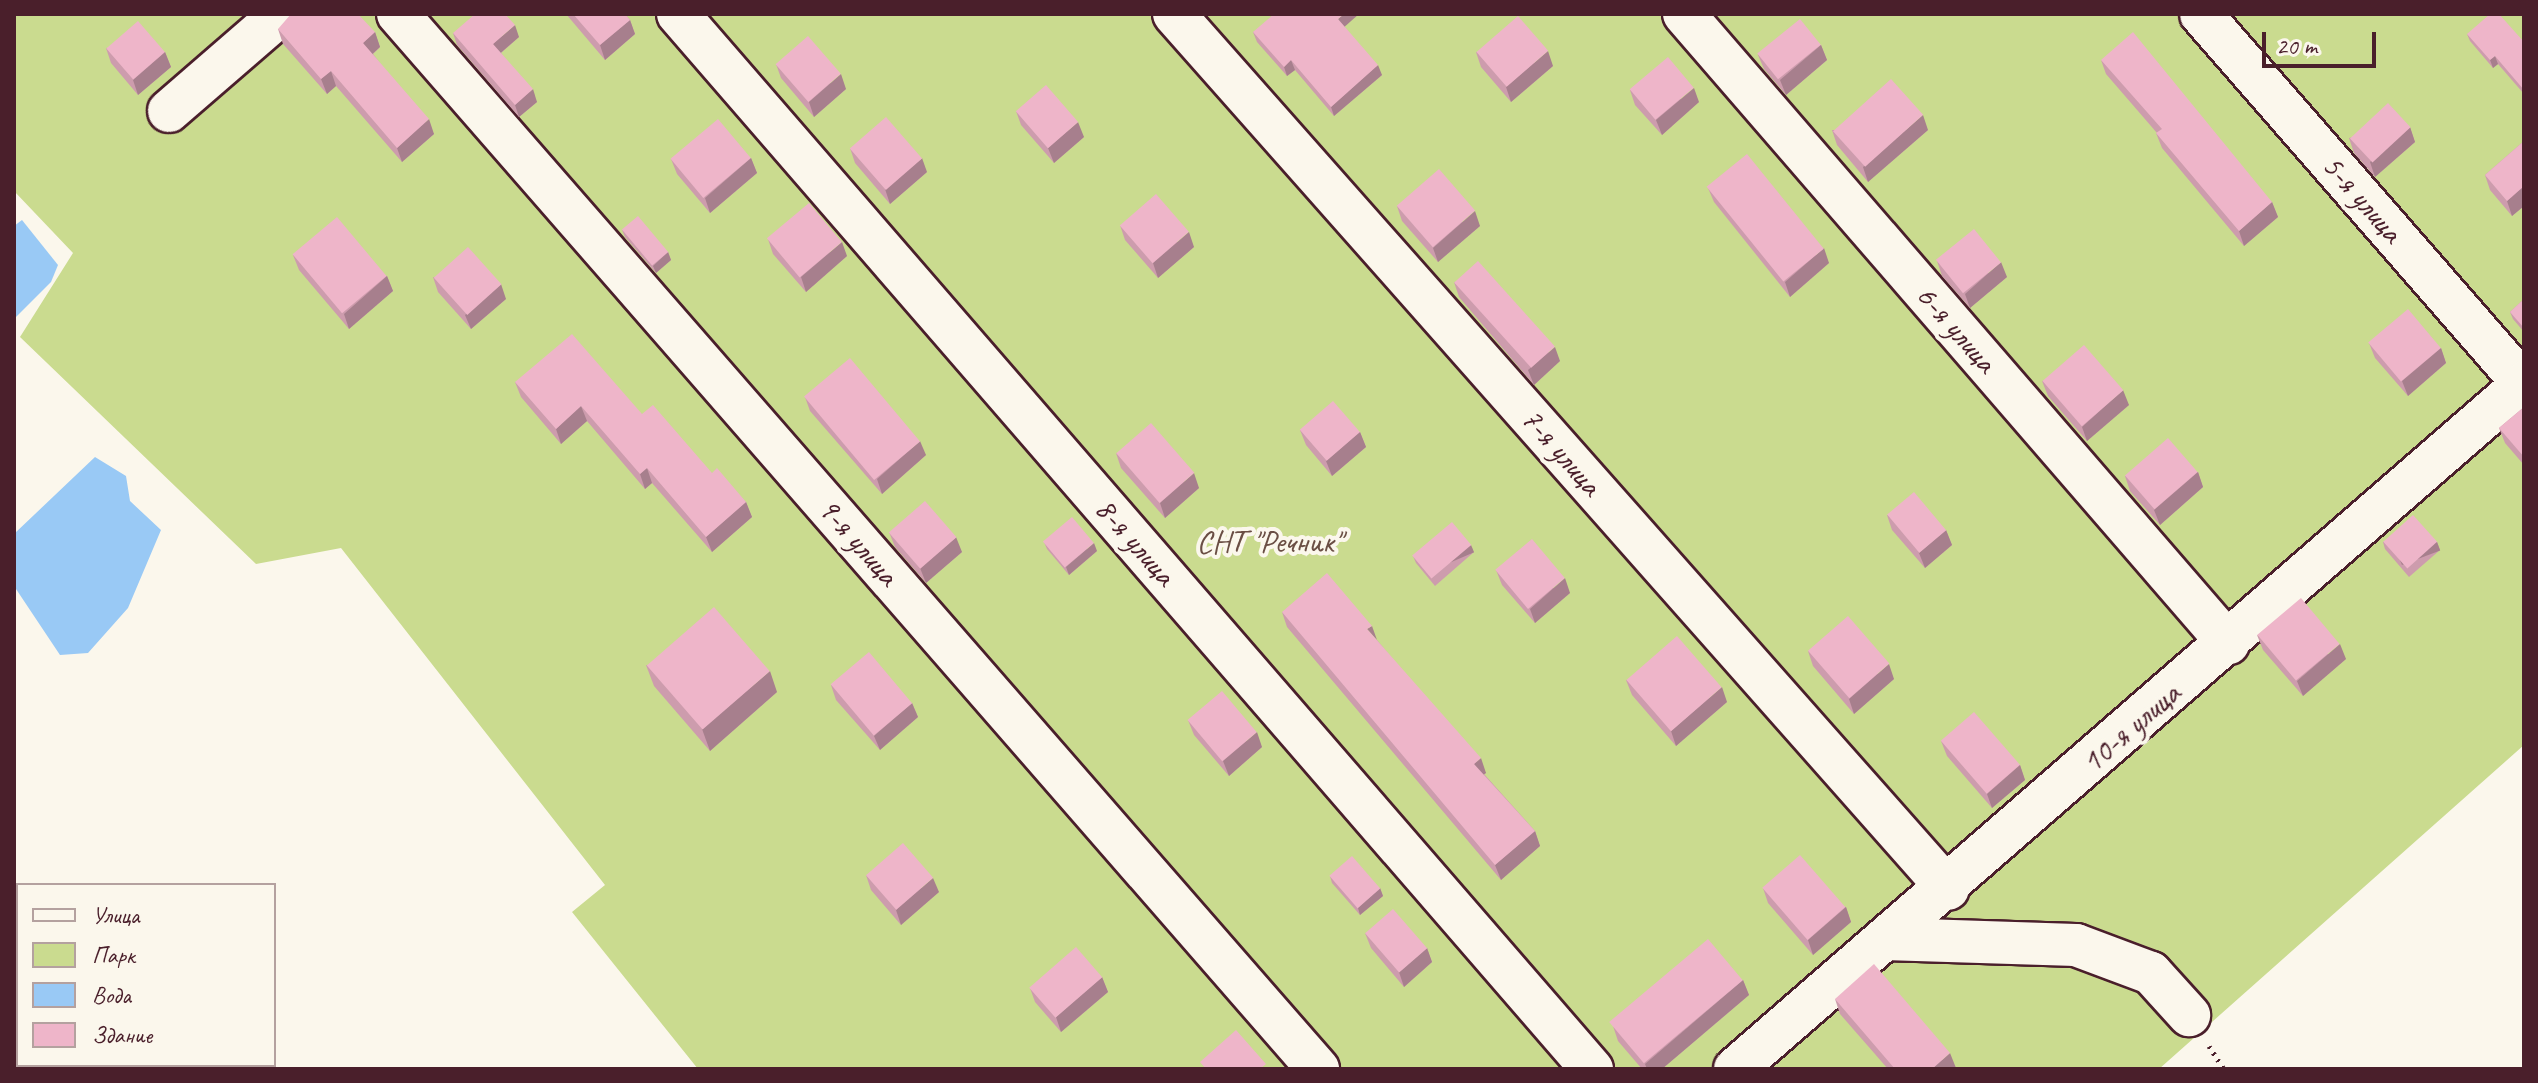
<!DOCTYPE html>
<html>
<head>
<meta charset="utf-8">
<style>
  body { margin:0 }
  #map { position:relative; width:2538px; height:1083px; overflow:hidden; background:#fbf7ec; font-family:Caveat,sans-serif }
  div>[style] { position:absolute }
  .green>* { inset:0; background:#cadb8f }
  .water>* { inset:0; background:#99c9f5 }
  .path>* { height:5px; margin-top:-2.5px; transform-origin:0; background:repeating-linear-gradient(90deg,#4a1f2b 0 2px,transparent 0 8px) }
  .roads { filter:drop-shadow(2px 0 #4a1f2b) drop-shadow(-2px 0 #4a1f2b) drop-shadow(0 2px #4a1f2b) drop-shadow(0 -2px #4a1f2b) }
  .minor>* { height:42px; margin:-21px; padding:0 21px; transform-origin:21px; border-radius:21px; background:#fbf7ec }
  .wall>* { inset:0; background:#cd9cad }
  .shaded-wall>* { inset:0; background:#a77f8d; transform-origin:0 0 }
  .building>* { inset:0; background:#eeb5c9; transform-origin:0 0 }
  span { translate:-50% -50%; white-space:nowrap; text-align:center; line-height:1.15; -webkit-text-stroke:8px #fbf7ec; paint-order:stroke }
  .street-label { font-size:32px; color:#4a1f2b }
  .park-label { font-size:32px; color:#6a4e44 }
  .frame { position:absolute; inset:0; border:16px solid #4a1f2b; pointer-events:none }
  .legend { position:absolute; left:16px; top:883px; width:260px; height:184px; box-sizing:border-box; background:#fbf7ec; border:2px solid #b4a19f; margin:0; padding:10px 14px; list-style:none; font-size:24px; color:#4a1f2b }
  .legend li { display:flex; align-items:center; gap:16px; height:40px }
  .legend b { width:40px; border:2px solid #b4a19f }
  .scale { position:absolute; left:2262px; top:32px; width:114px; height:36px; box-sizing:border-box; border:4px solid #4a1f2b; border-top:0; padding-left:10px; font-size:24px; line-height:28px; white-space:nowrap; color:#4a1f2b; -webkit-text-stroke:6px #fbf7ec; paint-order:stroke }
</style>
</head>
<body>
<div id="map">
  <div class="green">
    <i style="clip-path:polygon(14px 14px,2524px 14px,2524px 745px,2159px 1069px,698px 1069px,572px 912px,605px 885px,341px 548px,256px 564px,20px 337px,73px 253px,14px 191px)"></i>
  </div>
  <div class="water">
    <i style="clip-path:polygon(22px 220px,58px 265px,51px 282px,14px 319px,14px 226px)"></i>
    <i style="clip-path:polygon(95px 457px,126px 476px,130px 501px,161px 530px,128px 608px,88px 653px,60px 655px,14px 586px,14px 534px)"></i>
  </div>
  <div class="path">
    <i style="left:2209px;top:1046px;width:27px;rotate:57deg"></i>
  </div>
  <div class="roads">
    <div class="minor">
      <i style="left:398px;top:14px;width:1400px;rotate:48.91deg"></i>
      <i style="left:678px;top:14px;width:1396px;rotate:49.1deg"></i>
      <i style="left:1174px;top:14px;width:1168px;rotate:48.5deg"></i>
      <i style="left:1684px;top:14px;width:832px;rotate:49.14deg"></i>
      <i style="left:2201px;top:14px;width:490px;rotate:48.9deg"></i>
      <i style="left:169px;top:111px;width:148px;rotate:-40.9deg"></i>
      <i style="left:1888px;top:939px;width:188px;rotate:1.8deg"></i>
      <i style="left:2076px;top:945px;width:80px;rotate:20.5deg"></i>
      <i style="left:2151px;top:973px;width:57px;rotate:47.9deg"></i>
      <i style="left:1735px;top:1069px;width:1046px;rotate:-41.01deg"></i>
    </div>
  </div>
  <div class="wall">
    <i style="clip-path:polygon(566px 14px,625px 14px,630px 20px,635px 34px,605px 60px)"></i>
    <i style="clip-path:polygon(1344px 26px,1382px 75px,1334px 116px,1295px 70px,1287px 76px,1257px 42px,1253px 32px)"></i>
    <i style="clip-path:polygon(278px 29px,375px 32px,380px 47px,373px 54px,434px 134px,402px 162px,336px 86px,327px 94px,283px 44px)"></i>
    <i style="clip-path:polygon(453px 33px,519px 37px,501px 53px,537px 102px,519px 117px,457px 45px)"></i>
    <i style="clip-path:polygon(2467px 34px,2524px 42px,2524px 94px,2498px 64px,2493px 68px,2470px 41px)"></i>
    <i style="clip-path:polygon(1821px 45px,1827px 60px,1786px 95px,1764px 69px,1758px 55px)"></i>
    <i style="clip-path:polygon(106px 48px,165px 52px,171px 67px,138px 95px,111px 63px)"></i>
    <i style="clip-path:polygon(1476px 52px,1553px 66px,1511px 102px,1481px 67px)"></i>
    <i style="clip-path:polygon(2101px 60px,2272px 202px,2278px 217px,2244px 246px,2162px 148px,2156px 133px,2157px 133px,2106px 74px)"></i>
    <i style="clip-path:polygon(776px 64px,846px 89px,814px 117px,781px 78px)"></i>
    <i style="clip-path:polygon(1630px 90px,1699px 102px,1662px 135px,1635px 105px)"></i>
    <i style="clip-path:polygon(1016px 111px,1084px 137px,1054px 163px,1021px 125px)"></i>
    <i style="clip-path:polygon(2410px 127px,2415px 142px,2375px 177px,2354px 153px,2349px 138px)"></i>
    <i style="clip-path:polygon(1832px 130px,1928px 130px,1868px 182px,1837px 145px)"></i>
    <i style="clip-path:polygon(2524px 141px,2524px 206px,2512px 216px,2490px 190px,2485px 175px)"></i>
    <i style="clip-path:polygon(850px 148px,927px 172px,890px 204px,855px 163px)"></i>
    <i style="clip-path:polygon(751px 158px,757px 173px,710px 213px,677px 174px,671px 159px)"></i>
    <i style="clip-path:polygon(1708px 188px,1829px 263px,1790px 297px,1714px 202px)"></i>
    <i style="clip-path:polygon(1397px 206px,1480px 226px,1438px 262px,1402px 221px)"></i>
    <i style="clip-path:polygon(1120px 225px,1194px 247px,1158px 278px,1125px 240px)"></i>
    <i style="clip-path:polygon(622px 230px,668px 252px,671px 260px,656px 273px,625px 237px)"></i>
    <i style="clip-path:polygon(768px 239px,847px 256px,806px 292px,773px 254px)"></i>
    <i style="clip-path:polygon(293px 255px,387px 276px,393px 291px,349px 329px,299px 270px)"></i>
    <i style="clip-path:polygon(1937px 261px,2007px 277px,1970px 308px,1942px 276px)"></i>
    <i style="clip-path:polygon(433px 277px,506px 299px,471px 329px,438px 292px)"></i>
    <i style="clip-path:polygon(1454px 282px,1560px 361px,1534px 385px,1459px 297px)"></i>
    <i style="clip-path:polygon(2524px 299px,2524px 332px,2513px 319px,2510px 312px)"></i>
    <i style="clip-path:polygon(2369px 343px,2441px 348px,2446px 363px,2408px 396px,2375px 358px)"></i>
    <i style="clip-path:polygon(2042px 381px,2129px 405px,2087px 441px,2048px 396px)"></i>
    <i style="clip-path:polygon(515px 382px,642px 414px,746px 502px,752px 517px,712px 552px,652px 483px,645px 489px,587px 421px,561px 444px,521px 397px)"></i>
    <i style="clip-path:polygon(805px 397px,926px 455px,882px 494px,810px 411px)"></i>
    <i style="clip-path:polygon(2524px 407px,2524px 465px,2505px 443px,2499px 428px)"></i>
    <i style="clip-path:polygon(1300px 430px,1360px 432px,1366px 447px,1332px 476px,1306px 445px)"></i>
    <i style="clip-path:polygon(1116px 453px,1199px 488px,1165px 518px,1121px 468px)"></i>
    <i style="clip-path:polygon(2198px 472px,2203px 487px,2160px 525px,2130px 491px,2125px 476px)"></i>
    <i style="clip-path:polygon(1887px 515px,1946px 530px,1952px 545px,1925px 568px,1892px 530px)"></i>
    <i style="clip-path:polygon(889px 532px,962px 552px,926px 583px,895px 547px)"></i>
    <i style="clip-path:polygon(1044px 542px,1097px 551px,1069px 575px,1047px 549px)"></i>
    <i style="clip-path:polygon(2383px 542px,2437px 542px,2440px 550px,2409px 577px,2385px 549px)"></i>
    <i style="clip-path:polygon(1474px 552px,1435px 586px,1416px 563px,1413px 556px)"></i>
    <i style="clip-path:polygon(1496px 570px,1570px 593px,1535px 623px,1502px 585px)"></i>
    <i style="clip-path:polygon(1282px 612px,1377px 640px,1486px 773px,1484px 774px,1535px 831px,1540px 846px,1501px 880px,1287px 627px)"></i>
    <i style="clip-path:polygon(2257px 635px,2346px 659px,2303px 696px,2263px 650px)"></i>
    <i style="clip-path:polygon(1808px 651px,1894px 679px,1854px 714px,1813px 666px)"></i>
    <i style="clip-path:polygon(646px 665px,777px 692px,710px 751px,654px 686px)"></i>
    <i style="clip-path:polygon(1626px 680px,1727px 702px,1676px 746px,1632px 695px)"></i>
    <i style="clip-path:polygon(831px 685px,912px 703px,918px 717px,880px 750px,836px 700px)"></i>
    <i style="clip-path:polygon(1188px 720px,1262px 747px,1229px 776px,1194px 735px)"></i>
    <i style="clip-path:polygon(1941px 741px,2020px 765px,2025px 780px,1992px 808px,1947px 756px)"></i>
    <i style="clip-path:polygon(866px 875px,939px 892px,901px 925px,871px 890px)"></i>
    <i style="clip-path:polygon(1330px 876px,1380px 888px,1383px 896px,1360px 915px,1332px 883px)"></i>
    <i style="clip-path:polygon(1763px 888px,1846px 907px,1851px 922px,1813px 955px,1768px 903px)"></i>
    <i style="clip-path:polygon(1365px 933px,1427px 948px,1432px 962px,1404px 987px,1371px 948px)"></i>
    <i style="clip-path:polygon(1102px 977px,1108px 992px,1061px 1032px,1035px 1002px,1030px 988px)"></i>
    <i style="clip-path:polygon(1743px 980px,1749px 995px,1662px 1069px,1642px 1069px,1618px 1041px,1613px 1026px)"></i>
    <i style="clip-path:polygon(1835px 999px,1956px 1068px,1955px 1069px,1888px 1069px,1840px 1014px)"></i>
  </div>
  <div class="shaded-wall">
    <i style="clip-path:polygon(1344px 14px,1359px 14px,1342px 29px,1338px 19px)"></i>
    <i style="clip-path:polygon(630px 20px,635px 34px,605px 60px,600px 45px)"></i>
    <i style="clip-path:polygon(515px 25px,519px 37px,497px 56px,493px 44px)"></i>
    <i style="clip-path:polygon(375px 32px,380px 47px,368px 58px,363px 43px)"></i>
    <i style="clip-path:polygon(1821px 45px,1827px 60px,1786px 95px,1780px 80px)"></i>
    <i style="clip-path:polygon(1548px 51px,1553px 66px,1511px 102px,1506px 87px)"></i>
    <i style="clip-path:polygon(165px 52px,171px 67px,138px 95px,133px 80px)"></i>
    <i style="clip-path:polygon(2495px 56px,2498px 64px,2493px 68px,2490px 60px)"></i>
    <i style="clip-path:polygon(1291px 60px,1295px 70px,1287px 76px,1284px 67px)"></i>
    <i style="clip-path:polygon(1378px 65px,1382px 75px,1334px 116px,1331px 107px)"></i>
    <i style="clip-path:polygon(331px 71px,336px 86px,327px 94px,321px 79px)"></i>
    <i style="clip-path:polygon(841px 74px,846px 89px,814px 117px,809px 102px)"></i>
    <i style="clip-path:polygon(1694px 88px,1699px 102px,1662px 135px,1656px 120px)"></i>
    <i style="clip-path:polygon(533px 89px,537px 102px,519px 117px,515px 105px)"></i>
    <i style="clip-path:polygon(1923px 115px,1928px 130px,1868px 182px,1863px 167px)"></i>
    <i style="clip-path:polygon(429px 119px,434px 134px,402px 162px,397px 148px)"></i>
    <i style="clip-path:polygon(1078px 122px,1084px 137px,1054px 163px,1048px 148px)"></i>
    <i style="clip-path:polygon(2410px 127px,2415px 142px,2375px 177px,2370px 162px)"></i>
    <i style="clip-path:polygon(751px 158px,757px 173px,710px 213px,705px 198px)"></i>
    <i style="clip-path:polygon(922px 158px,927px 172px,890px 204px,885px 189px)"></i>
    <i style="clip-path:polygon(2524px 186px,2524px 206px,2512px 216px,2507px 201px)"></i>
    <i style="clip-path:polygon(2272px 202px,2278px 217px,2244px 246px,2239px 231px)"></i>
    <i style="clip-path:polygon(1475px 211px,1480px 226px,1438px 262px,1433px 248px)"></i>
    <i style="clip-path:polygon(1189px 232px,1194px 247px,1158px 278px,1153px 263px)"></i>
    <i style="clip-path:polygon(842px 242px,847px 256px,806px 292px,801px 277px)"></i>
    <i style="clip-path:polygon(1824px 248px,1829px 263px,1790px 297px,1785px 282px)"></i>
    <i style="clip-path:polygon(668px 252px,671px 260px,656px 273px,653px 266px)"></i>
    <i style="clip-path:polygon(2001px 262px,2007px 277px,1970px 308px,1965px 294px)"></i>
    <i style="clip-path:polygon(387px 276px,393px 291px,349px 329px,344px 314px)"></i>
    <i style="clip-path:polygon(501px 284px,506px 299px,471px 329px,465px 315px)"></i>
    <i style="clip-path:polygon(1555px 347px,1560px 361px,1534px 385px,1528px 370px)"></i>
    <i style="clip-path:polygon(2441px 348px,2446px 363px,2408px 396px,2402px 381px)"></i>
    <i style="clip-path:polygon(2123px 390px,2129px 405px,2087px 441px,2082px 427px)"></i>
    <i style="clip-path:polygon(581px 406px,587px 421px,561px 444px,556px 429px)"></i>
    <i style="clip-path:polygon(1360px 432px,1366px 447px,1332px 476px,1326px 461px)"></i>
    <i style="clip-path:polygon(920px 441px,926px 455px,882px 494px,877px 479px)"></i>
    <i style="clip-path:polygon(647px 468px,652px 483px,645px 489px,640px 474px)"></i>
    <i style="clip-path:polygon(2198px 472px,2203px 487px,2160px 525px,2154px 510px)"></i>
    <i style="clip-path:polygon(1194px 473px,1199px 488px,1165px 518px,1160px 503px)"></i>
    <i style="clip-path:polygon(746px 502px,752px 517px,712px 552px,706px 537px)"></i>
    <i style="clip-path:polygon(1946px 530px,1952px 545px,1925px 568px,1919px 553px)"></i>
    <i style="clip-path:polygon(956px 537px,962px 552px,926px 583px,920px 568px)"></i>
    <i style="left:2437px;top:542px;width:9px;height:41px;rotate:69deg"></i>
    <i style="clip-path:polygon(1094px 543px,1097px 551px,1069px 575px,1066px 567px)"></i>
    <i style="left:1471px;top:545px;width:8px;height:50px;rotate:67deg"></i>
    <i style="clip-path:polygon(1565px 578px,1570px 593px,1535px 623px,1530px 609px)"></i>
    <i style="clip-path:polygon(1372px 626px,1377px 640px,1367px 629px)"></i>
    <i style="clip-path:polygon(2340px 644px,2346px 659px,2303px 696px,2297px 681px)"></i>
    <i style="clip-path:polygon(1889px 664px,1894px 679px,1854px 714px,1849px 699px)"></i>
    <i style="clip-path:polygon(770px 671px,777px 692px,710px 751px,702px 729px)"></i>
    <i style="clip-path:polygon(1722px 687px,1727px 702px,1676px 746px,1671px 731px)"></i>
    <i style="clip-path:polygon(912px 703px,918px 717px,880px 750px,874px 736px)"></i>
    <i style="clip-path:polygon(1257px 732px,1262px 747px,1229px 776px,1223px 761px)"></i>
    <i style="clip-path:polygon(1481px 758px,1486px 773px,1479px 778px,1474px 764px)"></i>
    <i style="clip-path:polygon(2020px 765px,2025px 780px,1992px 808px,1987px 794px)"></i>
    <i style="clip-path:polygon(1535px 831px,1540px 846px,1501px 880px,1495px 865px)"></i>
    <i style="clip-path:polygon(933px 878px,939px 892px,901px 925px,896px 910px)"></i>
    <i style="clip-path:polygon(1380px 888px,1383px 896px,1360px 915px,1358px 908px)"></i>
    <i style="clip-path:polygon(1846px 907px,1851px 922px,1813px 955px,1808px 940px)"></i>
    <i style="clip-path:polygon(1427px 948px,1432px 962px,1404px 987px,1399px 972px)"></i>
    <i style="clip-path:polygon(1102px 977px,1108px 992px,1061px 1032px,1056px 1017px)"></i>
    <i style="clip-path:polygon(1743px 980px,1749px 995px,1662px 1069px,1647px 1069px,1645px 1064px)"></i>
    <i style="clip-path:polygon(1950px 1053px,1956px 1068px,1955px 1069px,1932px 1069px)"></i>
  </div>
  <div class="building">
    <i style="clip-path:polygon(291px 14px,358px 14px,375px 32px,363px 43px,429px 119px,397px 148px,331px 71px,321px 79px,278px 29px)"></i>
    <i style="clip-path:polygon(475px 14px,505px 14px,515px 25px,493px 44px,533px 89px,515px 105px,453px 33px)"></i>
    <i style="clip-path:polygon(573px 14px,625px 14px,630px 20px,600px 45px)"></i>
    <i style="clip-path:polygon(1274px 14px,1344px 14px,1338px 19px,1378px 65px,1331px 107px,1291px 60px,1284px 67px,1253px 32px)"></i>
    <i style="clip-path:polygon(2490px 14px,2499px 14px,2524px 42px,2524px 90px,2495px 56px,2490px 60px,2467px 34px)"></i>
    <i style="left:1518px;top:16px;width:46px;height:55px;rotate:49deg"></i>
    <i style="left:1800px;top:19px;width:33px;height:55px;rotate:51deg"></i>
    <i style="left:138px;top:21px;width:41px;height:42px;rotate:49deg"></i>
    <i style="clip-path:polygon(2133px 32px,2272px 202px,2239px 231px,2156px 133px,2162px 129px,2101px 60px)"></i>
    <i style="left:808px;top:36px;width:50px;height:43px;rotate:49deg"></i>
    <i style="left:1668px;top:57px;width:40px;height:50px;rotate:50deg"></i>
    <i style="left:1891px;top:79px;width:48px;height:78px;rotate:48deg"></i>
    <i style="left:1046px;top:85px;width:49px;height:40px;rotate:49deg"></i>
    <i style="left:2388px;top:103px;width:33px;height:52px;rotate:47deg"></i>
    <i style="left:886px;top:117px;width:55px;height:48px;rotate:49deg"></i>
    <i style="left:718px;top:119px;width:51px;height:62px;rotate:50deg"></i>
    <i style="clip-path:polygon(2524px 141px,2524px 186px,2507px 201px,2485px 175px)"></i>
    <i style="left:1747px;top:154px;width:122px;height:52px;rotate:51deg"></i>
    <i style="left:1439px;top:169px;width:55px;height:56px;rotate:49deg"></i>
    <i style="left:1156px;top:194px;width:50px;height:48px;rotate:49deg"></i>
    <i style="left:809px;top:203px;width:51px;height:55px;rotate:50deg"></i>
    <i style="left:638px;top:216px;width:47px;height:21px;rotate:50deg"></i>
    <i style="left:337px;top:217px;width:77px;height:58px;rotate:50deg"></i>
    <i style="left:1974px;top:229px;width:43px;height:49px;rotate:51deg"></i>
    <i style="left:468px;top:247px;width:50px;height:46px;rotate:48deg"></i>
    <i style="left:1478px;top:261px;width:115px;height:32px;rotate:48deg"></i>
    <i style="clip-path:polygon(2524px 299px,2524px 328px,2510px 312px)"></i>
    <i style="left:2408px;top:309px;width:51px;height:52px;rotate:50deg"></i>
    <i style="clip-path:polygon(572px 334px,642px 414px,653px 405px,712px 473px,717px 468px,746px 502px,706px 537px,647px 468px,640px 474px,581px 406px,556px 429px,515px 382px)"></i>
    <i style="left:2084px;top:345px;width:60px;height:55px;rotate:49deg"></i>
    <i style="left:850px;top:358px;width:109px;height:60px;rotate:50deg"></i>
    <i style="left:1333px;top:401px;width:41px;height:44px;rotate:49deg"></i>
    <i style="clip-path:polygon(2524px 407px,2524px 457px,2499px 428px)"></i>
    <i style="left:1151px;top:423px;width:66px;height:46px;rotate:49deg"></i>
    <i style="left:2168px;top:438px;width:45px;height:57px;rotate:49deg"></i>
    <i style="left:1914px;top:492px;width:50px;height:35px;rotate:50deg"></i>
    <i style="left:925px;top:501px;width:48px;height:48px;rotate:49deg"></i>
    <i style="left:2413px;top:515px;width:36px;height:40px;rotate:48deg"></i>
    <i style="left:1072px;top:517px;width:34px;height:38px;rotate:50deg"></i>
    <i style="left:1452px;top:522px;width:30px;height:52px;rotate:50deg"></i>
    <i style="left:1532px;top:539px;width:51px;height:48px;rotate:50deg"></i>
    <i style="clip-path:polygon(1327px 573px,1372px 626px,1367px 629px,1481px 758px,1474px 764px,1535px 831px,1495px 865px,1282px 612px)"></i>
    <i style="left:2301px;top:598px;width:60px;height:57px;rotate:50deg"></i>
    <i style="left:714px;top:607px;width:85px;height:89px;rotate:49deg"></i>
    <i style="left:1848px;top:616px;width:63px;height:53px;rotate:49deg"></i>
    <i style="left:1677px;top:636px;width:68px;height:67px;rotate:49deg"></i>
    <i style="left:869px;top:652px;width:67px;height:50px;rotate:50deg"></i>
    <i style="left:1222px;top:691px;width:54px;height:45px;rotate:50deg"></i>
    <i style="left:1974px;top:712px;width:70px;height:44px;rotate:49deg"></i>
    <i style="left:903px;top:843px;width:46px;height:49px;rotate:49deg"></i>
    <i style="left:1800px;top:855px;width:69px;height:50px;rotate:49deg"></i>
    <i style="left:1352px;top:856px;width:43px;height:30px;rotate:49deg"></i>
    <i style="left:1393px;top:909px;width:52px;height:37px;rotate:49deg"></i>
    <i style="left:1708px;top:939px;width:54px;height:129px;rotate:50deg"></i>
    <i style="left:1076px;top:947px;width:40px;height:62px;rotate:49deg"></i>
    <i style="clip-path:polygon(1874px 964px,1950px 1053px,1932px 1069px,1895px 1069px,1835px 999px)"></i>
    <i style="clip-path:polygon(1236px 1030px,1266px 1064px,1260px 1069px,1206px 1069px,1200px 1062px)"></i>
  </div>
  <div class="street-label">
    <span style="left:2362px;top:199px;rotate:49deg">5-я улица</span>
    <span style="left:1956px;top:329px;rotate:49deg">6-я улица</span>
    <span style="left:1561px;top:452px;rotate:49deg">7-я улица</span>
    <span style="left:858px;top:542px;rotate:49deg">9-я улица</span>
    <span style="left:1135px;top:542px;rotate:49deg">8-я улица</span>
    <span style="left:2131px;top:728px;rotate:-41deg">10-я улица</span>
  </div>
  <div class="park-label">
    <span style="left:1269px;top:542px">СНТ "Речник"</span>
  </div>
  <div class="frame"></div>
  <ul class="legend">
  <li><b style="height:10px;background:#fbf7ec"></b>Улица</li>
  <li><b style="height:22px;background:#cadb8f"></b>Парк</li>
  <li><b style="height:22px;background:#99c9f5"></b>Вода</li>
  <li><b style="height:22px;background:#eeb5c9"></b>Здание</li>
  </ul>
  <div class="scale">20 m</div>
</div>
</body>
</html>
